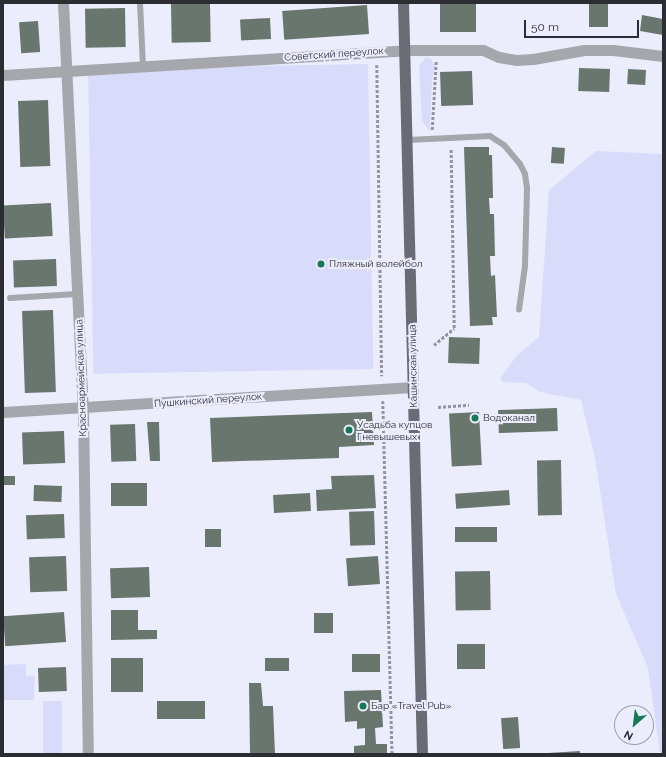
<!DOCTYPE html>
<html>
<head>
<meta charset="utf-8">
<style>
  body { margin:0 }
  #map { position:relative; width:666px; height:757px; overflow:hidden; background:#ecedfc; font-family:Raleway,sans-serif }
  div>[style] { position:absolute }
  .green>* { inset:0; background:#d9dbfb; transform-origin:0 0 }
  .building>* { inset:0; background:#68766e; transform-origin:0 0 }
  .path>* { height:2.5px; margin-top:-1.25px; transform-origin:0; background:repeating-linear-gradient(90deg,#92939e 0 3px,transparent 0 5px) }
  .service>* { height:6px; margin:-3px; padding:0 3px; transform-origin:3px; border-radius:3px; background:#a6a6ad }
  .minor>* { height:11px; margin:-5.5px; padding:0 5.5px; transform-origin:5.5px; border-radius:5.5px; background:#a6a6ad }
  .primary>* { height:11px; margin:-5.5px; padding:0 5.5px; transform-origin:5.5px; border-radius:5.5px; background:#6b6b76 }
  .dots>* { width:11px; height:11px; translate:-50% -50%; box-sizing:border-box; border:2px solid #ecedfc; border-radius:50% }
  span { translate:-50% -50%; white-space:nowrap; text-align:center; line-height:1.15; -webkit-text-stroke:4px #ecedfc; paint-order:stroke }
  .street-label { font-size:10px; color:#2c2d32 }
  .poi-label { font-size:10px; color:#2c2d32 }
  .left { translate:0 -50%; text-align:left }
  .frame { position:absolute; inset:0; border:4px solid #2c2d32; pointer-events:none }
  .north { position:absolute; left:614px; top:705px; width:40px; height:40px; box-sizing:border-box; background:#ecedfc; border:1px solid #9fa0ab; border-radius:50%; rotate:208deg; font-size:11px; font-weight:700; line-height:16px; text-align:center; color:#2c2d32 }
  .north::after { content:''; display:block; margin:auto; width:14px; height:18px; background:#147a53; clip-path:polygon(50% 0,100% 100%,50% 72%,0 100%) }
  .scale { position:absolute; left:524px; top:20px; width:115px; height:18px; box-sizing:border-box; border:2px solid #2c2d32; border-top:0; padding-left:5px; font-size:12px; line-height:14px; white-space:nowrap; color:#2c2d32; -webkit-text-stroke:3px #ecedfc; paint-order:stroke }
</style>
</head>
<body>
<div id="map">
  <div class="green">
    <i style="clip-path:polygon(426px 57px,431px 59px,435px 67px,432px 80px,430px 132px,422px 121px,419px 66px)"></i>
    <i style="left:368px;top:64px;width:305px;height:280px;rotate:89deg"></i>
    <i style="clip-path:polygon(596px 151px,663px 154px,663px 754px,660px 754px,648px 668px,616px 594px,595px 458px,581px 400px,540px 392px,526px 383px,503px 382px,500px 379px,517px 355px,539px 337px,549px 190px)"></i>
    <i style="clip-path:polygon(26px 664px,26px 676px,35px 676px,34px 700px,3px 700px,3px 665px)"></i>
    <i style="left:43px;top:701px;width:19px;height:53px"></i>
  </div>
  <div class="building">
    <i style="left:210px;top:3px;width:39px;height:39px;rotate:89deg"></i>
    <i style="left:440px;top:3px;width:36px;height:29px"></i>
    <i style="left:589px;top:3px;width:19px;height:24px"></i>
    <i style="left:367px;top:5px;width:29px;height:85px;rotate:86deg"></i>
    <i style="left:125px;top:8px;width:39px;height:40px;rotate:89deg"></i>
    <i style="clip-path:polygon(642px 15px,663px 19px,663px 35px,640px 31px)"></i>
    <i style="left:270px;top:18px;width:21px;height:30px;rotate:87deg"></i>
    <i style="left:38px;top:21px;width:31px;height:19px;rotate:86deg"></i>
    <i style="left:579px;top:68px;width:31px;height:23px;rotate:2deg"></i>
    <i style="left:628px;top:69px;width:18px;height:15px;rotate:3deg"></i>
    <i style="left:472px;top:71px;width:34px;height:32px;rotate:88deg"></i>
    <i style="left:48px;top:100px;width:66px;height:30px;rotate:88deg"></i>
    <i style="clip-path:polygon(464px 147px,489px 147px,489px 155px,492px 155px,493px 198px,489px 198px,490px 214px,494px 214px,495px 256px,490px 256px,491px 276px,495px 275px,497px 317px,492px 317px,493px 325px,470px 326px)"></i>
    <i style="left:552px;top:147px;width:13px;height:16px;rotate:4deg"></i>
    <i style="left:51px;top:203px;width:33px;height:48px;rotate:87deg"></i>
    <i style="left:56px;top:259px;width:27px;height:43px;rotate:88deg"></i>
    <i style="left:53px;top:310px;width:82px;height:31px;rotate:88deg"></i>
    <i style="left:449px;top:337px;width:31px;height:26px;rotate:2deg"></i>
    <i style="left:557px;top:408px;width:23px;height:59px;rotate:88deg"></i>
    <i style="clip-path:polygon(372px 412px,374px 445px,339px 447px,339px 458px,212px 462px,210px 418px)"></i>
    <i style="left:479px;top:412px;width:53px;height:30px;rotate:87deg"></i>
    <i style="clip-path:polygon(147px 422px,159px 422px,160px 461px,150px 461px)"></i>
    <i style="left:135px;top:424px;width:37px;height:25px;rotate:88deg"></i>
    <i style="left:64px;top:431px;width:32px;height:42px;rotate:88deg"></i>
    <i style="left:561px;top:460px;width:55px;height:24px;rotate:89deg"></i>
    <i style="clip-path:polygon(374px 475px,376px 508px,317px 511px,316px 490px,332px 489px,331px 476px)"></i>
    <i style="left:3px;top:476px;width:12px;height:9px"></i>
    <i style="left:111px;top:483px;width:36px;height:23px"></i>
    <i style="left:34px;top:485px;width:28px;height:16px;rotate:2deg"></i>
    <i style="left:509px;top:490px;width:15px;height:54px;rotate:86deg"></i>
    <i style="left:310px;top:493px;width:18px;height:37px;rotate:87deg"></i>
    <i style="left:374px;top:511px;width:34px;height:25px;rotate:88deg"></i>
    <i style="left:64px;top:514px;width:24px;height:38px;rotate:88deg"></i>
    <i style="left:497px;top:527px;width:15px;height:42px;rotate:90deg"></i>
    <i style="left:221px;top:529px;width:18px;height:16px;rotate:90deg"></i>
    <i style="left:66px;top:556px;width:35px;height:37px;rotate:88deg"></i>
    <i style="left:378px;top:556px;width:28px;height:32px;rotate:86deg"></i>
    <i style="left:149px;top:567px;width:30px;height:39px;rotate:88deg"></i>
    <i style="left:490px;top:571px;width:39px;height:35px;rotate:89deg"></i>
    <i style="clip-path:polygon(111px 610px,138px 610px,138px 630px,157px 630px,157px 639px,111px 640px)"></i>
    <i style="left:64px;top:612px;width:30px;height:61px;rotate:86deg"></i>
    <i style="left:314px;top:613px;width:19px;height:20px"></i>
    <i style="left:457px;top:644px;width:28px;height:25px"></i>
    <i style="left:380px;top:654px;width:18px;height:28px;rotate:90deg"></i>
    <i style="left:111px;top:658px;width:32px;height:34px"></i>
    <i style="left:289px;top:658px;width:13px;height:24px;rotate:90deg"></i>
    <i style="left:66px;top:667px;width:24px;height:28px;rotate:88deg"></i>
    <i style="clip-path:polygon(249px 683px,261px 683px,263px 706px,273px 706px,275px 754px,250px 754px)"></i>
    <i style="clip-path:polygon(381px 690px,383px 727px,375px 728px,376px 744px,387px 744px,387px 754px,354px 754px,354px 746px,365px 745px,365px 728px,357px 729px,357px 721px,345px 722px,344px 691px)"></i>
    <i style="left:205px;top:701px;width:18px;height:48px;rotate:90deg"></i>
    <i style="left:518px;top:717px;width:31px;height:17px;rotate:86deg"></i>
    <i style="clip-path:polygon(580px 751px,580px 754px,548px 754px,548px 753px)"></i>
  </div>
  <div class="path">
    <i style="left:377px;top:65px;width:311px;rotate:89.1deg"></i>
    <i style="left:432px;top:130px;width:69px;rotate:-86.7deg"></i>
    <i style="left:434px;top:345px;width:26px;rotate:-40deg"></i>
    <i style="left:454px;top:328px;width:180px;rotate:-91deg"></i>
    <i style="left:383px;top:401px;width:353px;rotate:88.5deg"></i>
    <i style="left:438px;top:407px;width:31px;rotate:-4deg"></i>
  </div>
  <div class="service">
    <i style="left:140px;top:3px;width:64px;rotate:87.3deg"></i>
    <i style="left:408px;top:140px;width:82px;rotate:-2.8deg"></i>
    <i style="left:490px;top:136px;width:17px;rotate:33deg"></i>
    <i style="left:504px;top:145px;width:25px;rotate:50deg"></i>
    <i style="left:520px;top:164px;width:11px;rotate:63deg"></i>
    <i style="left:525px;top:174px;width:15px;rotate:82deg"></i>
    <i style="left:527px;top:189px;width:77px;rotate:91.5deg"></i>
    <i style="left:525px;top:266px;width:44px;rotate:97.8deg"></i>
    <i style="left:10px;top:298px;width:67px;rotate:-3.4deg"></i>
  </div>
  <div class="minor">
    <i style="left:63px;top:3px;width:405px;rotate:87.2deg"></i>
    <i style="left:83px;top:408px;width:346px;rotate:89.2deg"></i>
    <i style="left:3px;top:75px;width:404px;rotate:-3.5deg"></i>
    <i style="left:406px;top:50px;width:77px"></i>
    <i style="left:483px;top:50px;width:17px;rotate:24deg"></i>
    <i style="left:499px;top:57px;width:17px;rotate:10deg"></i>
    <i style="left:516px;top:60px;width:17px;rotate:-3deg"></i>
    <i style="left:533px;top:59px;width:52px;rotate:-10deg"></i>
    <i style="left:584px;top:50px;width:29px"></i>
    <i style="left:613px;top:50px;width:50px;rotate:6.8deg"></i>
    <i style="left:3px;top:412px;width:411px;rotate:-3.5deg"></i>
  </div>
  <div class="primary">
    <i style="left:403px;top:3px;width:751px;rotate:88.55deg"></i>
  </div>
  <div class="dots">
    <i style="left:321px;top:264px;background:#147a53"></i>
    <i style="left:475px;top:418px;background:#147a53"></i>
    <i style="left:349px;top:430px;background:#147a53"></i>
    <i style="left:363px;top:706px;background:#147a53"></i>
  </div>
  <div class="street-label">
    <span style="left:334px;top:54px;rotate:-4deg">Советский переулок</span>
    <span style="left:413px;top:366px;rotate:-91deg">Кашинская улица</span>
    <span style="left:81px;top:378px;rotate:-92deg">Красноармейская улица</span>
    <span style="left:208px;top:400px;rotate:-4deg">Пушкинский переулок</span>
  </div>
  <div class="poi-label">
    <span class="left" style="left:329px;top:264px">Пляжный волейбол</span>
    <span class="left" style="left:483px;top:418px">Водоканал</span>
    <span class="left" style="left:357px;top:430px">Усадьба купцов<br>Гневышевых</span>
    <span class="left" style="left:371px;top:706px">Бар «Travel Pub»</span>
  </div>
  <div class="frame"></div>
  <div class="north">N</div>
  <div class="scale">50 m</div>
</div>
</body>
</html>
